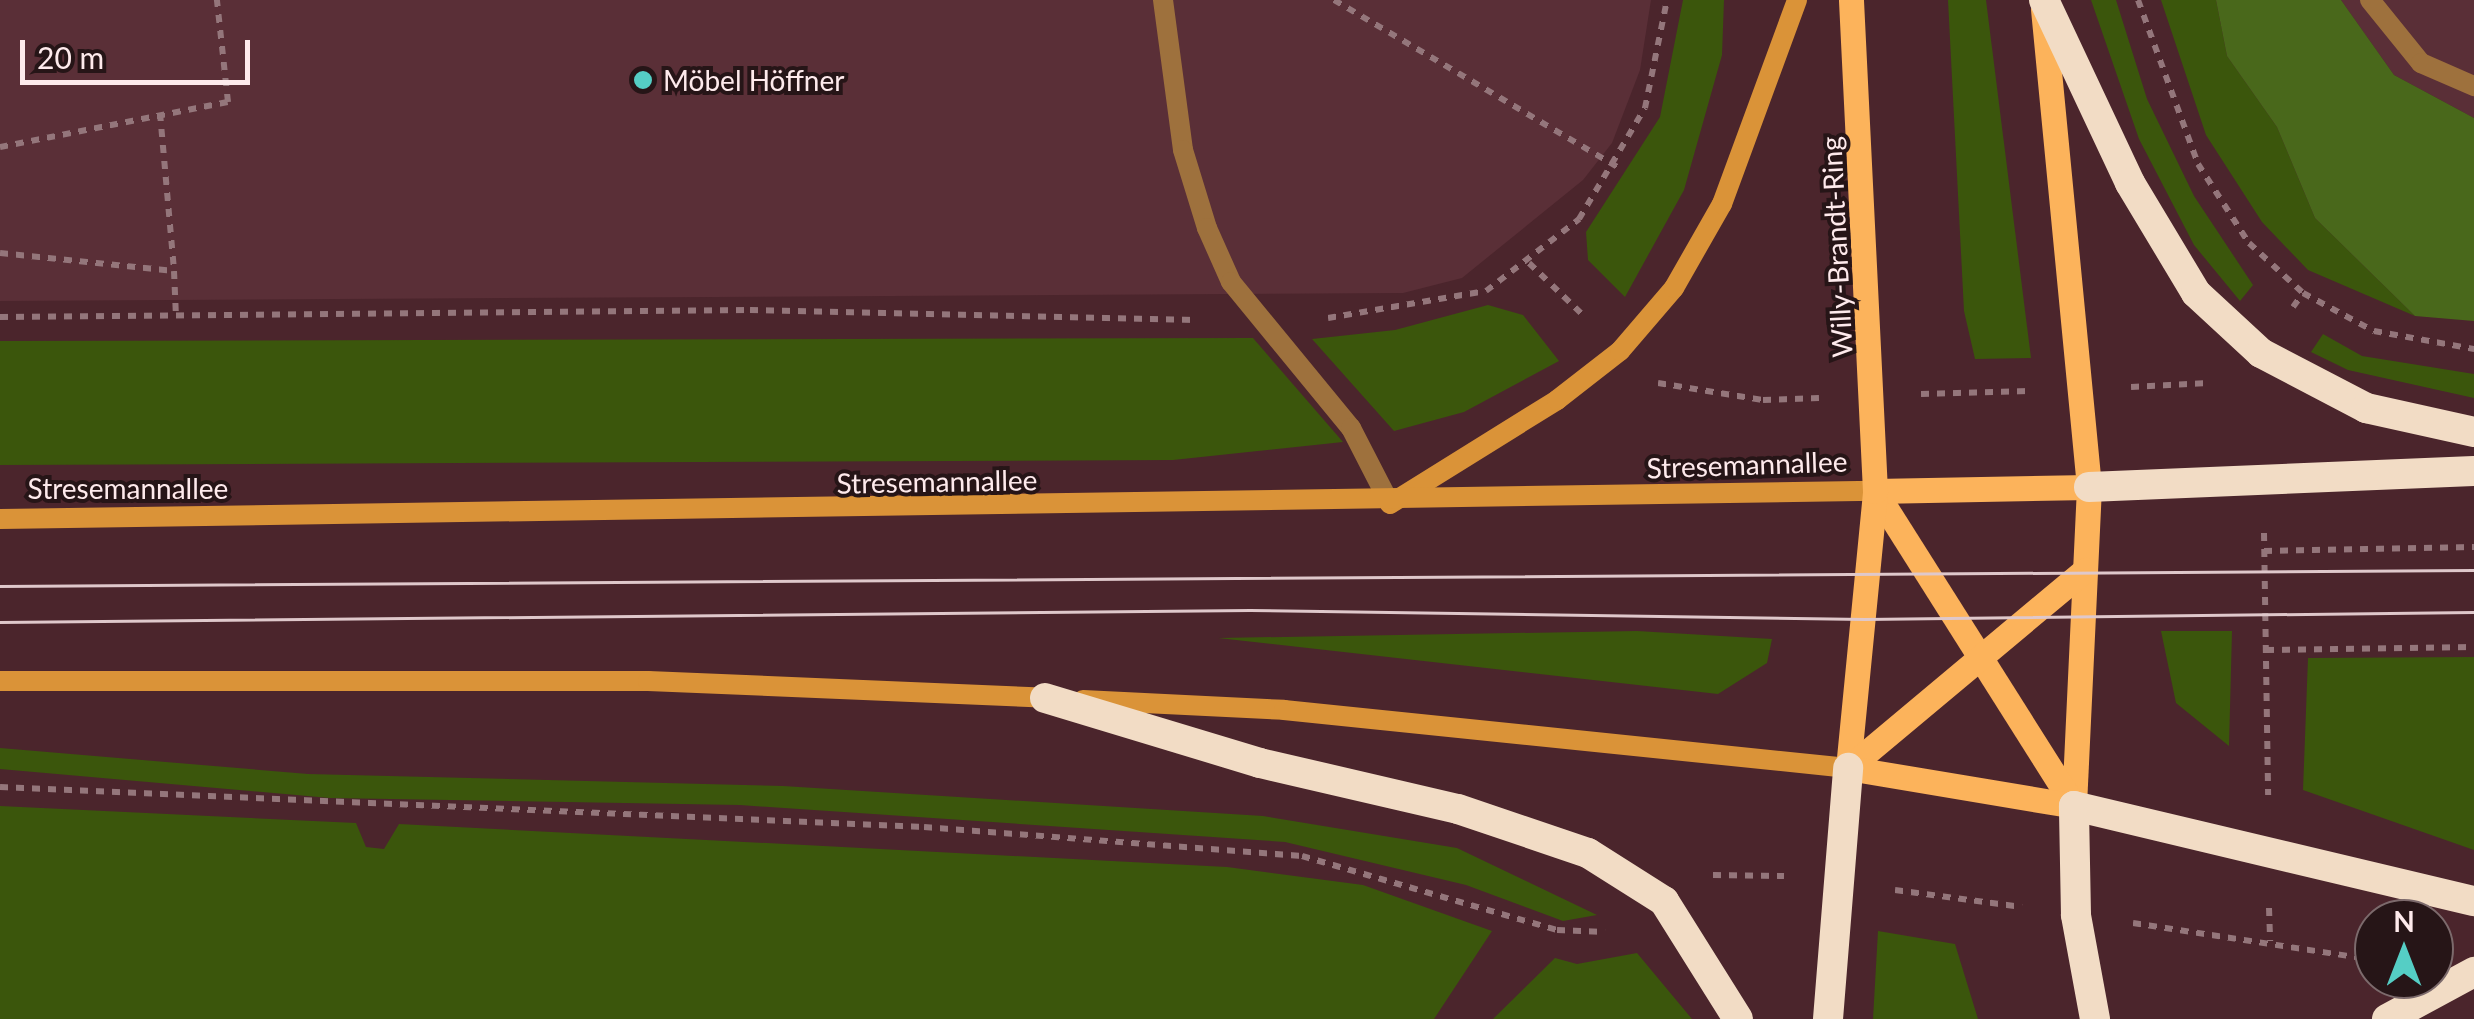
<!DOCTYPE html>
<html>
<head>
<meta charset="utf-8">
<style>
  body { margin:0 }
  #map { position:relative; width:2474px; height:1019px; overflow:hidden; background:#4b252c; font-family:Lato,sans-serif }
  div>[style] { position:absolute }
  .built>* { inset:0; background:#5a2f37 }
  .green>* { inset:0; background:#3b560c }
  .forest>* { inset:0; background:#49681b }
  .path>* { height:6px; margin-top:-3px; transform-origin:0; background:repeating-linear-gradient(90deg,#94767b 0 8px,transparent 0 16px) }
  .lane>* { height:20px; margin:-10px; padding:0 10px; transform-origin:10px; border-radius:10px; background:#9e713d }
  .secondary>* { height:20px; margin:-10px; padding:0 10px; transform-origin:10px; border-radius:10px; background:#da9338 }
  .primary>* { height:25px; margin:-12.5px; padding:0 12.5px; transform-origin:12.5px; border-radius:12.5px; background:#fcb35b }
  .highway>* { height:30px; margin:-15px; padding:0 15px; transform-origin:15px; border-radius:15px; background:#f2dcc5 }
  .tram>* { height:2.5px; margin:-1.25px; padding:0 1.25px; transform-origin:1.25px; border-radius:1.25px; background:#dfc8cb }
  .dots>* { width:28px; height:28px; translate:-50% -50%; box-sizing:border-box; border:5px solid #261517; border-radius:50% }
  span { translate:-50% -50%; white-space:nowrap; text-align:center; line-height:1.15; -webkit-text-stroke:8px #261517; paint-order:stroke }
  .poi-label { font-size:28px; color:#feeaec }
  .left { translate:0 -50%; text-align:left }
  .street-label { font-size:28px; color:#feeaec }
  .north { position:absolute; left:2354px; top:899px; width:100px; height:100px; box-sizing:border-box; background:#261517; border:2px solid #7c6a6c; border-radius:50%; rotate:0deg; font-size:28px; font-weight:700; line-height:40px; text-align:center; color:#feeaec }
  .north::after { content:''; display:block; margin:auto; width:35px; height:45px; background:#55cec5; clip-path:polygon(50% 0,100% 100%,50% 72%,0 100%) }
  .scale { position:absolute; left:20px; top:40px; width:230px; height:45px; box-sizing:border-box; border:5px solid #feeaec; border-top:0; padding-left:12px; font-size:30px; line-height:35px; white-space:nowrap; color:#feeaec; -webkit-text-stroke:8px #261517; paint-order:stroke }
</style>
</head>
<body>
<div id="map">
  <div class="built">
    <i style="clip-path:polygon(0 0,1651px 0,1640px 70px,1612px 143px,1583px 180px,1462px 278px,1403px 293px,0 301px)"></i>
    <i style="clip-path:polygon(2341px 0,2474px 0,2474px 118px,2394px 75px)"></i>
  </div>
  <div class="green">
    <i style="clip-path:polygon(1683px 0,1724px 0,1722px 55px,1684px 190px,1625px 297px,1588px 260px,1586px 232px,1660px 117px)"></i>
    <i style="clip-path:polygon(1948px 0,1986px 0,2031px 358px,1975px 359px,1964px 311px)"></i>
    <i style="clip-path:polygon(2091px 0,2116px 0,2147px 99px,2194px 196px,2253px 285px,2240px 301px,2194px 245px,2139px 139px)"></i>
    <i style="clip-path:polygon(2161px 0,2216px 0,2227px 56px,2277px 127px,2315px 218px,2415px 316px,2308px 270px,2262px 222px,2206px 135px)"></i>
    <i style="clip-path:polygon(1488px 305px,1523px 315px,1559px 361px,1464px 412px,1394px 431px,1312px 339px,1395px 330px)"></i>
    <i style="clip-path:polygon(2323px 334px,2362px 356px,2474px 374px,2474px 398px,2348px 370px,2311px 352px)"></i>
    <i style="clip-path:polygon(1253px 338px,1343px 442px,1173px 460px,0 465px,0 341px)"></i>
    <i style="clip-path:polygon(1637px 631px,1772px 639px,1767px 663px,1718px 694px,1218px 638px)"></i>
    <i style="clip-path:polygon(2161px 631px,2232px 631px,2229px 746px,2176px 703px)"></i>
    <i style="clip-path:polygon(2474px 657px,2474px 850px,2303px 790px,2308px 658px)"></i>
    <i style="clip-path:polygon(0 748px,308px 774px,783px 786px,1263px 816px,1457px 848px,1597px 915px,1563px 921px,1466px 885px,1285px 842px,740px 805px,330px 798px,0 769px)"></i>
    <i style="clip-path:polygon(0 806px,356px 823px,366px 847px,384px 849px,399px 824px,1227px 867px,1363px 885px,1492px 931px,1434px 1019px,0 1019px)"></i>
    <i style="clip-path:polygon(1878px 931px,1955px 944px,1978px 1019px,1873px 1019px)"></i>
    <i style="clip-path:polygon(1637px 953px,1692px 1019px,1493px 1019px,1555px 958px,1577px 964px)"></i>
  </div>
  <div class="forest">
    <i style="clip-path:polygon(2216px 0,2341px 0,2394px 75px,2474px 118px,2474px 321px,2415px 316px,2315px 218px,2277px 127px,2227px 56px)"></i>
  </div>
  <div class="path">
    <i style="left:1334px;top:0;width:329px;rotate:30.5deg"></i>
    <i style="left:2138px;top:0;width:175px;rotate:69.9deg"></i>
    <i style="left:2198px;top:164px;width:94px;rotate:57.2deg"></i>
    <i style="left:2249px;top:243px;width:74px;rotate:42.8deg"></i>
    <i style="left:2303px;top:293px;width:81px;rotate:28.2deg"></i>
    <i style="left:2374px;top:331px;width:102px;rotate:10.2deg"></i>
    <i style="left:160px;top:113px;width:159px;rotate:84.9deg"></i>
    <i style="left:0;top:147px;width:232px;rotate:-11.2deg"></i>
    <i style="left:228px;top:102px;width:103px;rotate:-96.2deg"></i>
    <i style="left:0;top:253px;width:175px;rotate:5.9deg"></i>
    <i style="left:174px;top:271px;width:45px;rotate:87.5deg"></i>
    <i style="left:1529px;top:263px;width:78px;rotate:44deg"></i>
    <i style="left:2293px;top:307px;width:17px;rotate:-54deg"></i>
    <i style="left:0;top:317px;width:750px;rotate:-0.53deg"></i>
    <i style="left:750px;top:310px;width:446px;rotate:1.3deg"></i>
    <i style="left:1328px;top:318px;width:160px;rotate:-9.7deg"></i>
    <i style="left:1486px;top:291px;width:118px;rotate:-37.7deg"></i>
    <i style="left:1579px;top:219px;width:129px;rotate:-59.3deg"></i>
    <i style="left:1645px;top:108px;width:110px;rotate:-78.5deg"></i>
    <i style="left:1658px;top:383px;width:106px;rotate:9.2deg"></i>
    <i style="left:1763px;top:400px;width:56px;rotate:-2deg"></i>
    <i style="left:2131px;top:387px;width:77px;rotate:-3deg"></i>
    <i style="left:1921px;top:394px;width:108px;rotate:-1.6deg"></i>
    <i style="left:2264px;top:533px;width:262px;rotate:89.1deg"></i>
    <i style="left:2264px;top:551px;width:210px;rotate:-1.1deg"></i>
    <i style="left:2266px;top:650px;width:208px;rotate:-0.8deg"></i>
    <i style="left:0;top:787px;width:925px;rotate:2.48deg"></i>
    <i style="left:924px;top:827px;width:379px;rotate:4.4deg"></i>
    <i style="left:1302px;top:856px;width:266px;rotate:16.2deg"></i>
    <i style="left:1557px;top:930px;width:48px;rotate:2.4deg"></i>
    <i style="left:1713px;top:875px;width:71px;rotate:0.8deg"></i>
    <i style="left:1895px;top:890px;width:128px;rotate:7.6deg"></i>
    <i style="left:2269px;top:908px;width:33px;rotate:88deg"></i>
    <i style="left:2133px;top:923px;width:244px;rotate:8.7deg"></i>
  </div>
  <div class="lane">
    <i style="left:1163px;top:0;width:151px;rotate:82.4deg"></i>
    <i style="left:1183px;top:150px;width:82px;rotate:72.9deg"></i>
    <i style="left:1207px;top:228px;width:59px;rotate:66deg"></i>
    <i style="left:1231px;top:282px;width:189px;rotate:50.6deg"></i>
    <i style="left:1351px;top:428px;width:85px;rotate:62.8deg"></i>
    <i style="left:2370px;top:0;width:81px;rotate:51deg"></i>
    <i style="left:2421px;top:63px;width:58px;rotate:23.5deg"></i>
  </div>
  <div class="secondary">
    <i style="left:1390px;top:504px;width:197px;rotate:-31.9deg"></i>
    <i style="left:1557px;top:400px;width:80px;rotate:-37.9deg"></i>
    <i style="left:1620px;top:351px;width:83px;rotate:-49.4deg"></i>
    <i style="left:1674px;top:288px;width:97px;rotate:-60.3deg"></i>
    <i style="left:1722px;top:204px;width:217px;rotate:-69.8deg"></i>
    <i style="left:0;top:519px;width:1875px;rotate:-0.86deg"></i>
    <i style="left:0;top:681px;width:648px"></i>
    <i style="left:648px;top:681px;width:406px;rotate:2.4deg"></i>
    <i style="left:1083px;top:700px;width:201px;rotate:2.8deg"></i>
    <i style="left:1284px;top:710px;width:567px;rotate:5.87deg"></i>
  </div>
  <div class="primary">
    <i style="left:2043px;top:9px;width:480px;rotate:84.5deg"></i>
    <i style="left:2089px;top:487px;width:319px;rotate:92.7deg"></i>
    <i style="left:1875px;top:491px;width:373px;rotate:57.7deg"></i>
    <i style="left:1875px;top:491px;width:214px;rotate:-1.1deg"></i>
    <i style="left:1848px;top:768px;width:278px;rotate:-84.4deg"></i>
    <i style="left:1875px;top:491px;width:492px;rotate:-92.8deg"></i>
    <i style="left:1848px;top:768px;width:309px;rotate:-39.9deg"></i>
    <i style="left:1848px;top:768px;width:229px;rotate:9.5deg"></i>
  </div>
  <div class="highway">
    <i style="left:2044px;top:0;width:202px;rotate:64.8deg"></i>
    <i style="left:2130px;top:183px;width:128px;rotate:59deg"></i>
    <i style="left:2196px;top:293px;width:88px;rotate:42.7deg"></i>
    <i style="left:2261px;top:353px;width:119px;rotate:27.6deg"></i>
    <i style="left:2366px;top:408px;width:111px;rotate:12.5deg"></i>
    <i style="left:2089px;top:487px;width:385px;rotate:-2.4deg"></i>
    <i style="left:1045px;top:698px;width:225px;rotate:16.8deg"></i>
    <i style="left:1260px;top:763px;width:203px;rotate:13.1deg"></i>
    <i style="left:1458px;top:809px;width:137px;rotate:18.7deg"></i>
    <i style="left:1588px;top:853px;width:90px;rotate:32.3deg"></i>
    <i style="left:1664px;top:901px;width:139px;rotate:57.9deg"></i>
    <i style="left:1828px;top:1019px;width:252px;rotate:-85.4deg"></i>
    <i style="left:2095px;top:1019px;width:106px;rotate:-100.4deg"></i>
    <i style="left:2076px;top:915px;width:109px;rotate:-91.1deg"></i>
    <i style="left:2074px;top:806px;width:411px;rotate:13.4deg"></i>
    <i style="left:2387px;top:1019px;width:99px;rotate:-28.4deg"></i>
  </div>
  <div class="tram">
    <i style="left:0;top:586px;width:2474px;rotate:-0.37deg"></i>
    <i style="left:0;top:622px;width:1250px;rotate:-0.55deg"></i>
    <i style="left:1250px;top:610px;width:614px;rotate:0.84deg"></i>
    <i style="left:1864px;top:619px;width:610px;rotate:-0.66deg"></i>
  </div>
  <div class="dots">
    <i style="left:643px;top:80px;background:#55cec5"></i>
  </div>
  <div class="poi-label">
    <span class="left" style="left:663px;top:80px">Möbel Höffner</span>
  </div>
  <div class="street-label">
    <span style="left:1836px;top:247px;rotate:-93deg">Willy-Brandt-Ring</span>
    <span style="left:1747px;top:464px;rotate:-2deg">Stresemannallee</span>
    <span style="left:937px;top:481px;rotate:-1deg">Stresemannallee</span>
    <span style="left:128px;top:488px">Stresemannallee</span>
  </div>
  <div class="north">N</div>
  <div class="scale">20 m</div>
</div>
</body>
</html>
